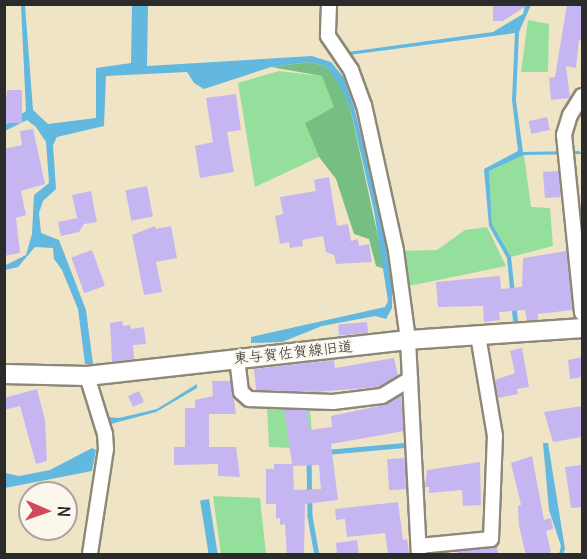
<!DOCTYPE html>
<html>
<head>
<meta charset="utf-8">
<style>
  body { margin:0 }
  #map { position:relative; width:587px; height:559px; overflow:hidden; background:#f0e4c7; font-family:Delius,"Klee One",sans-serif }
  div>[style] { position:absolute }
  .green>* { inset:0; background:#94df9b }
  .forest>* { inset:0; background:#77be83 }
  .water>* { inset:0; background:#62b8df; transform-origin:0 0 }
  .stream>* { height:4.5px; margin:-2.25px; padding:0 2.25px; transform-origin:2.25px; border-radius:2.25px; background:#62b8df }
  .building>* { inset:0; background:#c5b6f1; transform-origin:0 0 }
  .roads { filter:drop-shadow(2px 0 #8e8879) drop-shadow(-2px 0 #8e8879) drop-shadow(0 2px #8e8879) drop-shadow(0 -2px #8e8879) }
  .minor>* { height:14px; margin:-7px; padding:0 7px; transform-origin:7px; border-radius:7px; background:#fff }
  .major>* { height:18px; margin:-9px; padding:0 9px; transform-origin:9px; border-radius:9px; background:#fff }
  span { translate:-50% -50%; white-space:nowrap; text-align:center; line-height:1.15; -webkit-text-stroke:4.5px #fbf7ec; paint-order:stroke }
  .street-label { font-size:15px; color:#2b2b2b }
  .frame { position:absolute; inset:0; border:6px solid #2b2b2b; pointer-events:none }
  .north { position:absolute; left:18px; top:481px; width:60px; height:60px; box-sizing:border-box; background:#fbf7ec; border:2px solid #a8a59f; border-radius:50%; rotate:92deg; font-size:16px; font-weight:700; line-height:24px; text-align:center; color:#2b2b2b }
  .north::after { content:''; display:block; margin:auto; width:21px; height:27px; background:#d1495b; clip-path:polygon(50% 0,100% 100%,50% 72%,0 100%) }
</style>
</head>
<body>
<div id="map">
  <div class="green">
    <i style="clip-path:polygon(528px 20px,549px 24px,548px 72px,521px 72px)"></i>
    <i style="clip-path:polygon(279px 71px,322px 76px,335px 107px,305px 123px,319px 157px,255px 187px,238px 83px)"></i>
    <i style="clip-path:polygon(524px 155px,531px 207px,550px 208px,553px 246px,511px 257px,492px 224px,489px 171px)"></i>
    <i style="clip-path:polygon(487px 227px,506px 266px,404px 287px,400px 251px,437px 250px,465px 230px)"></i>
    <i style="clip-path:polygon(267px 406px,310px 407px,313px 449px,269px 447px)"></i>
    <i style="clip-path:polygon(213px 496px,260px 498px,266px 554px,221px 554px)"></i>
  </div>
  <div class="forest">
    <i style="clip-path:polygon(309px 62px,325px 66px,337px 79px,350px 107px,385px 269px,376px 266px,369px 239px,354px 234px,336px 179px,319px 157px,305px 123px,334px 107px,322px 76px,271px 67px)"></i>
  </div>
  <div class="water">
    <i style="clip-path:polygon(21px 5px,25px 5px,33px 110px,48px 124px,96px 118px,96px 68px,131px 63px,132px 5px,148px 5px,147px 66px,312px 56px,331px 62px,344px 78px,354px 107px,380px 211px,392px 268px,392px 308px,386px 319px,375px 316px,322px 326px,282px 342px,251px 343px,251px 337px,385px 307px,388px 301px,374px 211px,350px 107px,336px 79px,325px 66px,309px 62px,271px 67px,204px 89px,194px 83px,187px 72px,106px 76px,104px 126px,57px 137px,53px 145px,56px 189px,43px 201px,39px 213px,41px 233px,59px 240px,86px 310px,93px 364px,85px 364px,78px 309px,62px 270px,54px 259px,53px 248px,35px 247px,18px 267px,5px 270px,4px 266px,26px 255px,32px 234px,34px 195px,49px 183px,46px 142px,36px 127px,27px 120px,5px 131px,5px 125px,26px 111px)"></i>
    <i style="clip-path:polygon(525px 5px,531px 5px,519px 32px,516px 101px,523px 152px,579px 151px,582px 154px,524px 155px,489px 171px,492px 224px,511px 257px,518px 321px,513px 321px,507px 258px,489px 226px,484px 169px,518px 151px,512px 100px,515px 33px,349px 55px,348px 52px,493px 32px,523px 14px)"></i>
    <i style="clip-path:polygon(95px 383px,108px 417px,119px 418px,157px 409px,197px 384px,197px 388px,156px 412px,107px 425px)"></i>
    <i style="clip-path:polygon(543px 443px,548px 443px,565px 549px,563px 554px,559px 554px,561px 546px,549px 510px)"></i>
    <i style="clip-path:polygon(92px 448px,96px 450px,92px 471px,5px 488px,5px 473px,19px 476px,50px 470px)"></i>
    <i style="left:209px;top:499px;width:56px;height:9px;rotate:81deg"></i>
  </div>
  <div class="stream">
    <i style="left:326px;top:452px;width:78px;rotate:-5.1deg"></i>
    <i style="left:309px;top:459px;width:57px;rotate:89deg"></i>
    <i style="left:310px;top:516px;width:39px;rotate:80deg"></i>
  </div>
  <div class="building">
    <i style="clip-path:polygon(493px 4px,529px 4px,503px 21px,493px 21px)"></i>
    <i style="clip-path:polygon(567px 4px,582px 4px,582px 41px,579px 40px,576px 68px,566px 66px,570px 98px,551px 100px,549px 78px,555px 77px)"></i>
    <i style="clip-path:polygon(7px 90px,22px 90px,22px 123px,4px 123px)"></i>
    <i style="clip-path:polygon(236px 94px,241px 130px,227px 132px,234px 172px,200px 178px,195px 146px,213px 142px,206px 98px)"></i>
    <i style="left:547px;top:117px;width:13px;height:19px;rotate:77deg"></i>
    <i style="clip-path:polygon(33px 129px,45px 184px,21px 191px,26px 215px,16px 218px,20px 253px,4px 256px,4px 149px,22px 145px,20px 131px)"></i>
    <i style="left:559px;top:171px;width:26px;height:16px;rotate:86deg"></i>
    <i style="clip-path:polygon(329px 177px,337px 226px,348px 224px,351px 241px,358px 239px,359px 246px,369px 244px,372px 262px,336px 264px,334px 255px,326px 252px,323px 236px,302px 240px,303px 246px,290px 248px,289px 242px,280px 244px,275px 216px,283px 214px,280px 197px,316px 191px,314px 180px)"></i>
    <i style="left:147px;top:186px;width:31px;height:22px;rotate:79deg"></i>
    <i style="clip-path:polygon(91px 191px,97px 222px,84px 224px,79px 232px,61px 236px,58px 222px,77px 218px,72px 195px)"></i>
    <i style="clip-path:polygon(155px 226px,156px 229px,171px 226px,177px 258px,156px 262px,162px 292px,144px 295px,132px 235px)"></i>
    <i style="left:92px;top:250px;width:38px;height:22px;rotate:70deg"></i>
    <i style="clip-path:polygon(567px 251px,573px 310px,538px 314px,538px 320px,527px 321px,525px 310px,499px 312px,500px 320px,484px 322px,483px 306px,438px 307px,436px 282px,500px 276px,501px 289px,522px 287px,523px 258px)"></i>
    <i style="clip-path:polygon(122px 321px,123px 326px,130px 325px,131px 329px,144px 327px,146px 344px,133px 345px,134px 359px,112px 362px,110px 323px)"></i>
    <i style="left:367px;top:322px;width:11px;height:29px;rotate:85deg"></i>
    <i style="clip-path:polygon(522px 348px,529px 387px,517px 389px,518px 394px,498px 398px,495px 380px,515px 373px,510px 351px)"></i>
    <i style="clip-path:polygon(582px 357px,582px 377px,570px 379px,568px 360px)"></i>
    <i style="clip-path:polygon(394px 358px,398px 376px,379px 387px,315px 392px,256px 390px,254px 369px,334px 360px,335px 368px)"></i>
    <i style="clip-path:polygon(212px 381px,231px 381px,236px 414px,209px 414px,209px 447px,236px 447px,240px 477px,218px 476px,218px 464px,174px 465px,174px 447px,185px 447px,185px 408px,195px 408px,195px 400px,213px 396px)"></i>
    <i style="clip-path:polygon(37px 389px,45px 420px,47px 461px,36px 464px,20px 406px,4px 410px,4px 398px)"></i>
    <i style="left:139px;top:391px;width:12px;height:12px;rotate:66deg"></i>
    <i style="clip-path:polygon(evenodd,401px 395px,404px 431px,331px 444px,338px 500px,305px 504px,304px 555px,287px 555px,285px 524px,280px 525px,280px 518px,276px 519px,276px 504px,266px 504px,266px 469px,274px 469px,274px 464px,292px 464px,284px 409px,307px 410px,310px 430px,332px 427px,331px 416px,384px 405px,401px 395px,319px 465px,321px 489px,294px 490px,293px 466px,319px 465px)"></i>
    <i style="clip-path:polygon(582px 406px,582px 437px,553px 442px,544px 412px)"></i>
    <i style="clip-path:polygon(532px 456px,544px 520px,551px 518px,553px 529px,546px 531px,551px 552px,543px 555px,526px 555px,519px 526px,518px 506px,521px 505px,511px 463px)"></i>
    <i style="left:405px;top:458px;width:31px;height:18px;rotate:86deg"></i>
    <i style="clip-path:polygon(480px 462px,481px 505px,463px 506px,462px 490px,429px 493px,429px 487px,425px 487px,427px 470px)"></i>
    <i style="clip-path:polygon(582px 465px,582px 507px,571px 508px,565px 467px)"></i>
    <i style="clip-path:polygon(398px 502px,403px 540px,407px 539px,409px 555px,388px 553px,385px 533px,347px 537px,345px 519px,336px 520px,335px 509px)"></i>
    <i style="clip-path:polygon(357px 540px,359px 555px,337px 555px,336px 543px)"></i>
    <i style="clip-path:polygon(497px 546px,498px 555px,458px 555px,458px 551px)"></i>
  </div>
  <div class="roads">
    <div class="minor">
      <i style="left:329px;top:4px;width:32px;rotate:92deg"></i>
      <i style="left:328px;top:36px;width:41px;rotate:55.9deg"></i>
      <i style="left:351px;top:70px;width:37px;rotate:70deg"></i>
      <i style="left:364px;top:105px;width:149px;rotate:77.6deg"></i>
      <i style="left:396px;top:251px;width:90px;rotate:82.3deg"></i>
      <i style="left:408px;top:340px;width:214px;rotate:87.1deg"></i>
      <i style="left:582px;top:96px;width:22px;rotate:122deg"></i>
      <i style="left:570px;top:115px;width:21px;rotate:107deg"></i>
      <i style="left:564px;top:135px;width:179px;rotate:84.2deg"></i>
      <i style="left:237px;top:359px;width:33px;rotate:83deg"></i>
      <i style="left:241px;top:392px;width:11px;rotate:41deg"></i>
      <i style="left:249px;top:399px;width:84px;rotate:2deg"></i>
      <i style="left:333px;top:402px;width:49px;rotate:-7deg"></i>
      <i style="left:382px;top:396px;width:33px;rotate:-31deg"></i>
      <i style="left:87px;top:376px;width:61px;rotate:72.8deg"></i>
      <i style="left:105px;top:434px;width:15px;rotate:86deg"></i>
      <i style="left:106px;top:449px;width:106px;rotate:98.7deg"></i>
      <i style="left:419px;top:546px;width:72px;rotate:-5.6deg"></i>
      <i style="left:491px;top:539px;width:103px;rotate:-87.8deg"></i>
      <i style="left:495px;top:436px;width:102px;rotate:-99.6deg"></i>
    </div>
    <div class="major">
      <i style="left:4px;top:374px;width:83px;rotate:1.4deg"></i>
      <i style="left:87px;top:376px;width:323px;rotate:-6.4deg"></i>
      <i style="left:408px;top:340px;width:174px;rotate:-3.9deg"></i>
    </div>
  </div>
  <div class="street-label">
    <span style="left:293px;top:352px;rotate:-6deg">東与賀佐賀線旧道</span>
  </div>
  <div class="frame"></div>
  <div class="north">N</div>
</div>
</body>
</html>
